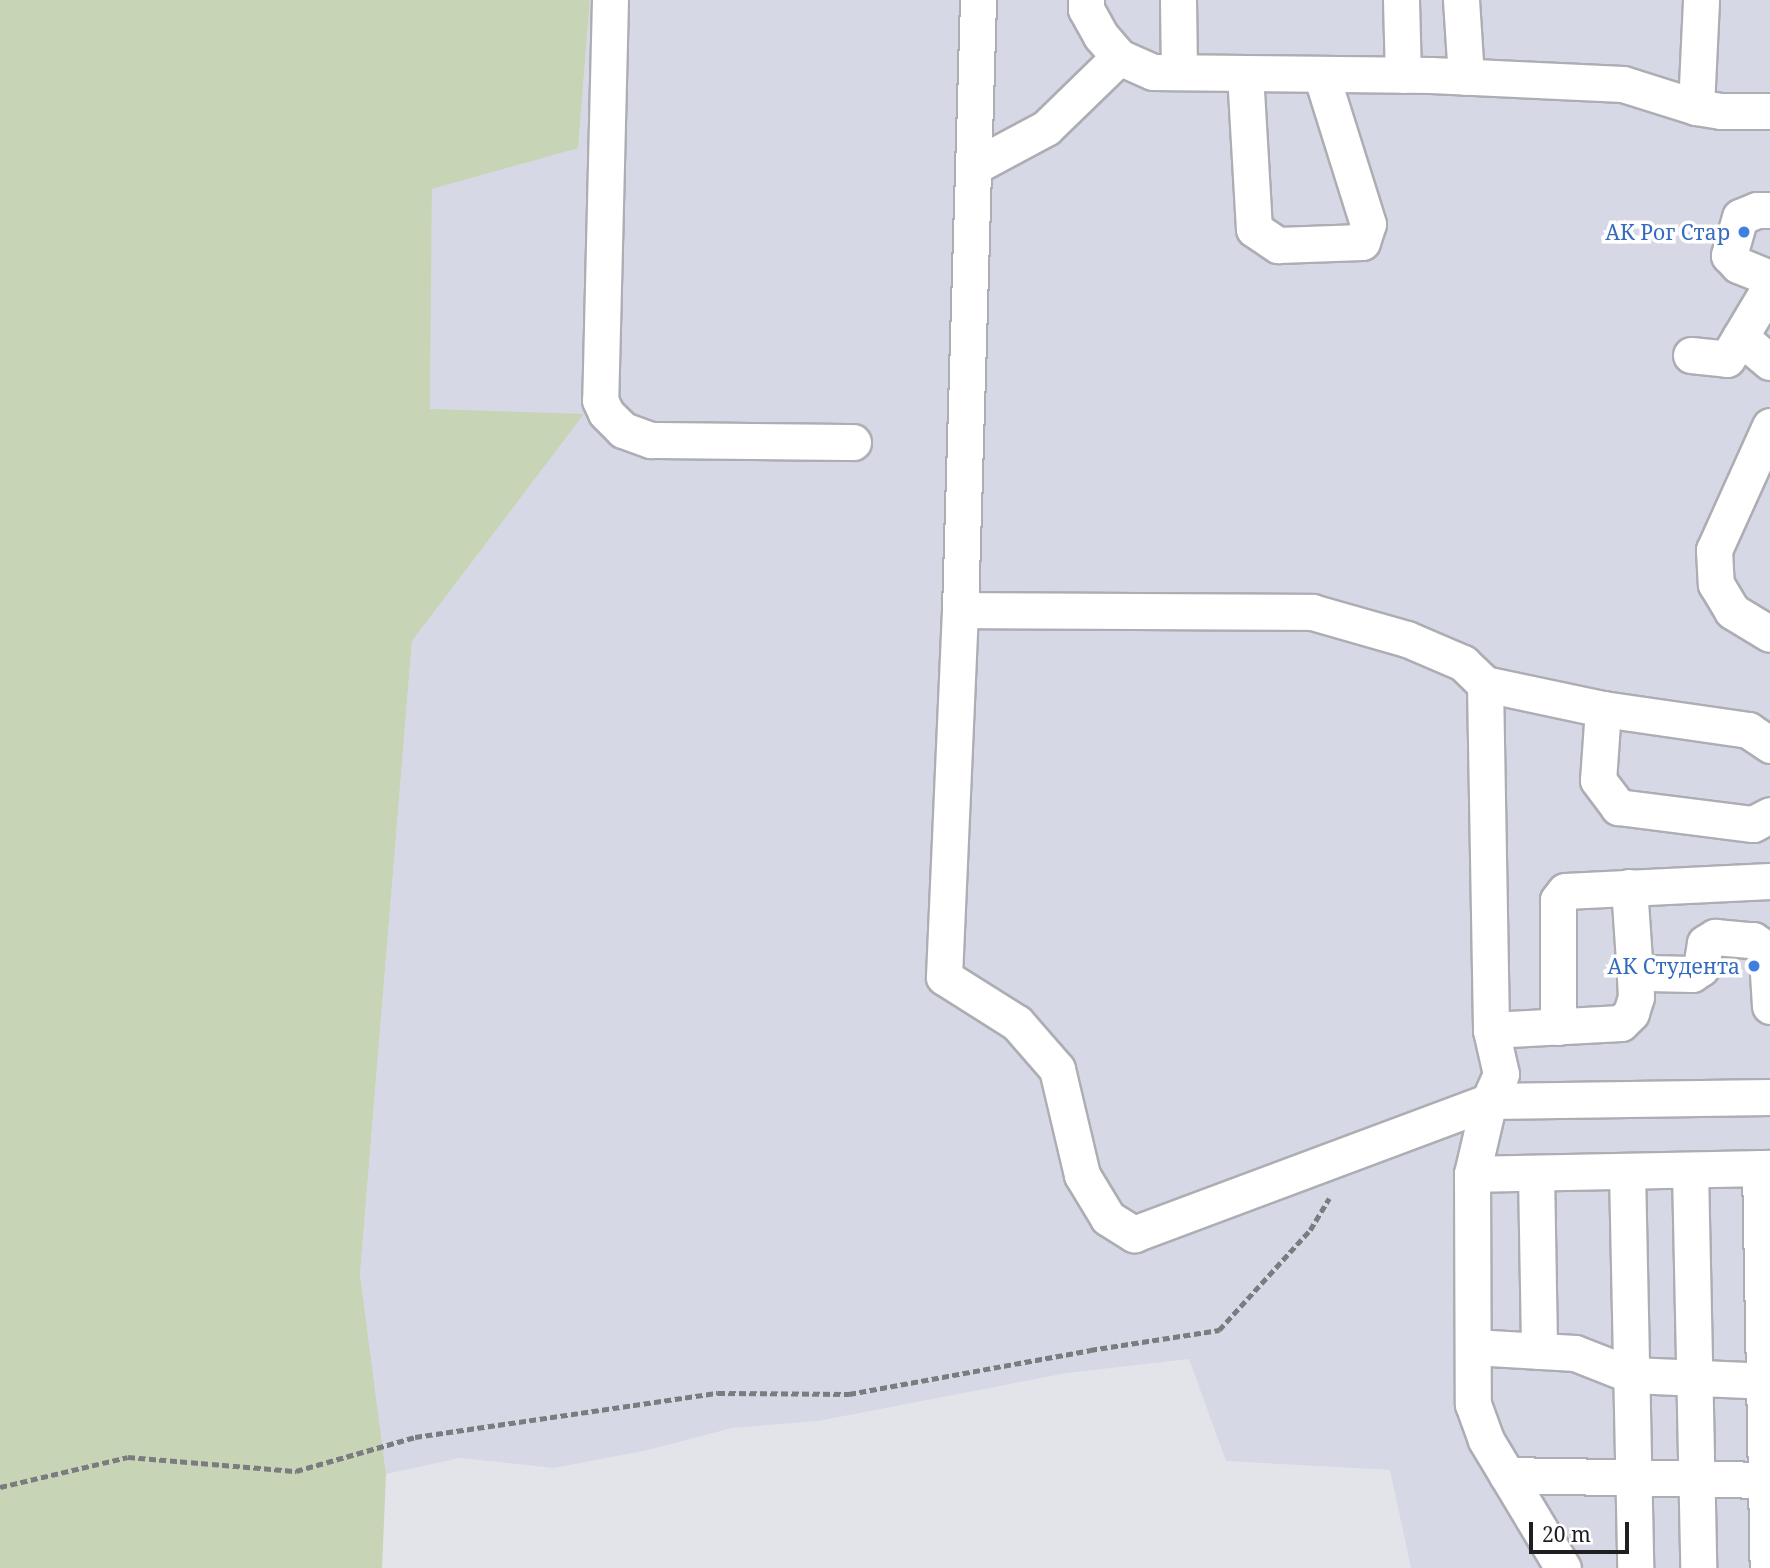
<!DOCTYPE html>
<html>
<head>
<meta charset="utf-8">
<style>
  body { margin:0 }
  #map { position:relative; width:1770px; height:1568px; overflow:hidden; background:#e3e4ea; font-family:"Noto Serif",serif }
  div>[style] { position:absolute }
  .built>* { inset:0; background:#d7d8e6 }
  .green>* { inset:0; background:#c7d4b5 }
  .path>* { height:4.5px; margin-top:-2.25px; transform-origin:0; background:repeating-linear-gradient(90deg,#7b7c80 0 7px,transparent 0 10.5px) }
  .roads { filter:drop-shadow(2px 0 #adaeb4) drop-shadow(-2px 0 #adaeb4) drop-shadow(0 2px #adaeb4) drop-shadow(0 -2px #adaeb4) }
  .minor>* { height:35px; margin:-17.5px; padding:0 17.5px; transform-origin:17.5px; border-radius:17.5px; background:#fff }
  .dots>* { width:19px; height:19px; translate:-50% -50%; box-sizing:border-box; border:4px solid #fff; border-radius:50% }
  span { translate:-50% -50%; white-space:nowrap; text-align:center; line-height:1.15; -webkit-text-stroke:7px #fff; paint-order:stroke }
  .shop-label { font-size:21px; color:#366cbe }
  .right { translate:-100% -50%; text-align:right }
  .scale { position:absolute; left:1529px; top:1522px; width:100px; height:32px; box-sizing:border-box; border:4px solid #1f1f21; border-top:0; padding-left:9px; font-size:21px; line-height:24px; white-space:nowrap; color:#1f1f21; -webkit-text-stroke:5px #fff; paint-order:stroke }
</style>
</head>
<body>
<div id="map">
  <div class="built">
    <i style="clip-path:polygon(590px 0,1770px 0,1770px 1568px,1411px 1568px,1390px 1470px,1226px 1461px,1189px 1359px,1067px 1373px,818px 1421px,732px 1428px,648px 1450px,554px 1468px,460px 1458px,386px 1474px,360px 1274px,412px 641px,583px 415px,430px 410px,432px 189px,578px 147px)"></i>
  </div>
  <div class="green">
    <i style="clip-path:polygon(0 0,590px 0,578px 148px,432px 189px,430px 409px,584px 414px,412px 641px,360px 1274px,386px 1474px,382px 1568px,0 1568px)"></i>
  </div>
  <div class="path">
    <i style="left:0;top:1487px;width:131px;rotate:-13.2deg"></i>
    <i style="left:128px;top:1457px;width:169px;rotate:4.8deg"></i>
    <i style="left:296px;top:1471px;width:124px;rotate:-15.9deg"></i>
    <i style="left:415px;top:1437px;width:306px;rotate:-8.3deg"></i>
    <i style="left:718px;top:1393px;width:131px;rotate:0.4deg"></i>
    <i style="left:849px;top:1394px;width:245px;rotate:-10.3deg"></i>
    <i style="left:1090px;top:1350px;width:131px;rotate:-8.8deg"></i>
    <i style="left:1219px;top:1330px;width:135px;rotate:-47.7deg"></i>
    <i style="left:1310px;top:1230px;width:37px;rotate:-59deg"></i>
  </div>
  <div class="roads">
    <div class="minor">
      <i style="left:610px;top:0;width:400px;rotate:91.4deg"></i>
      <i style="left:600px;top:400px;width:14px;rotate:65deg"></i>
      <i style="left:606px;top:413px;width:24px;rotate:45deg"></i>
      <i style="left:623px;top:430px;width:30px;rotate:20deg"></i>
      <i style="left:651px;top:440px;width:202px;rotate:0.6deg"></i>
      <i style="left:978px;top:0;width:610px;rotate:91.69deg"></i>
      <i style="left:960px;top:610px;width:352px;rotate:0.3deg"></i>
      <i style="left:1312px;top:612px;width:99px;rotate:15.9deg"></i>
      <i style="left:1407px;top:639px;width:61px;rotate:23.2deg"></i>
      <i style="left:1463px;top:663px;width:30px;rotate:44deg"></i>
      <i style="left:1485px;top:684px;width:346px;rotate:89deg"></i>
      <i style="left:1491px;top:1030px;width:45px;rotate:77.2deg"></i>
      <i style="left:1501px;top:1074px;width:30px;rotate:114deg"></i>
      <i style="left:1489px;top:1101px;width:75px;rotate:103.1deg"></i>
      <i style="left:1472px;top:1174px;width:230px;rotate:89.8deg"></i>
      <i style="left:1473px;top:1404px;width:38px;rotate:70deg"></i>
      <i style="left:1486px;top:1440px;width:149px;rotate:59deg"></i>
      <i style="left:1086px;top:0;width:9px;rotate:90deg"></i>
      <i style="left:1086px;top:9px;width:31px;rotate:61deg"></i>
      <i style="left:1101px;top:36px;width:28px;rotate:49deg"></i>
      <i style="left:1119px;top:57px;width:37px;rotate:24deg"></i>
      <i style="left:1153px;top:72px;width:278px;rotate:0.6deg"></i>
      <i style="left:1431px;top:75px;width:192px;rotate:2.7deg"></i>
      <i style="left:1623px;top:84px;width:77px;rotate:17.5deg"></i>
      <i style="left:1696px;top:107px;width:25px;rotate:9deg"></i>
      <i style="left:1721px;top:111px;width:49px"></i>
      <i style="left:1178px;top:0;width:72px;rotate:89.2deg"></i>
      <i style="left:1401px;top:0;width:75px;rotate:88.5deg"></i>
      <i style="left:1461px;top:0;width:77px;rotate:86.3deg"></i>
      <i style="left:1245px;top:73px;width:156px;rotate:86.7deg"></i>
      <i style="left:1254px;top:229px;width:29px;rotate:34deg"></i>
      <i style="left:1278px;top:245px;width:84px;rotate:-2deg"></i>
      <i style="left:1362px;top:242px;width:19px;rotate:-72deg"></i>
      <i style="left:1368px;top:224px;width:157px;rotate:-107.4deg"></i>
      <i style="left:1696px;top:107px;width:107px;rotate:-87.3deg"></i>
      <i style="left:973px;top:167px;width:83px;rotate:-28.1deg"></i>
      <i style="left:1046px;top:128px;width:102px;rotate:-44.2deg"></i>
      <i style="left:1770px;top:210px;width:13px;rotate:180deg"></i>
      <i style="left:1757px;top:210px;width:18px;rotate:158deg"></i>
      <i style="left:1740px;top:217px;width:40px;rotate:106deg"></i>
      <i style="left:1729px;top:255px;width:13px;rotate:48deg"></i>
      <i style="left:1738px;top:265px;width:35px;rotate:22deg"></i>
      <i style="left:1740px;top:337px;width:39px;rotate:40deg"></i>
      <i style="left:1691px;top:355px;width:36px;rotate:6deg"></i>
      <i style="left:1727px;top:359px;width:84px;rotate:-59.2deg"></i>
      <i style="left:1770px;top:426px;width:136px;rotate:114.3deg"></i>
      <i style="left:1714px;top:550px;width:34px;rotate:87deg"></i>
      <i style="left:1716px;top:584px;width:31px;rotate:59deg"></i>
      <i style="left:1732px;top:611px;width:44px;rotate:31.2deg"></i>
      <i style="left:960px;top:610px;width:367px;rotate:92.5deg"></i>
      <i style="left:944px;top:977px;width:86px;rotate:32.2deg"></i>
      <i style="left:1017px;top:1023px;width:61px;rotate:49deg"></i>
      <i style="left:1057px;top:1069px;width:109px;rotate:76.7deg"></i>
      <i style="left:1082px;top:1175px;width:50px;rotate:58.8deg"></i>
      <i style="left:1108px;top:1218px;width:31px;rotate:32deg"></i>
      <i style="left:1134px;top:1234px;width:379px;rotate:-20.5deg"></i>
      <i style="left:1489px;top:1101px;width:281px;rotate:-0.8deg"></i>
      <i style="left:1485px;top:684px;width:121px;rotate:12deg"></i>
      <i style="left:1603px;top:709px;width:147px;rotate:8.2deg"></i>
      <i style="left:1748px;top:730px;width:27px;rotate:34deg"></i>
      <i style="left:1603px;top:709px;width:71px;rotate:94deg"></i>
      <i style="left:1598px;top:780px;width:34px;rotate:53deg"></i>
      <i style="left:1618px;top:807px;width:136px;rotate:7.2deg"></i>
      <i style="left:1753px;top:824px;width:19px;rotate:-28deg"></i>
      <i style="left:1629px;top:887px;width:89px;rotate:86.1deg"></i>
      <i style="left:1558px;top:1027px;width:127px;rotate:-90deg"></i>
      <i style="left:1558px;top:900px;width:11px;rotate:-52deg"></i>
      <i style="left:1565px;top:891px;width:205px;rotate:-2.8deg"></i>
      <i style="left:1491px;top:1030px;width:130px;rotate:-3.1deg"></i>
      <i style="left:1621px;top:1023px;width:14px;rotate:-45deg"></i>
      <i style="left:1631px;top:1013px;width:17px;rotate:-73deg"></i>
      <i style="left:1636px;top:997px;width:21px;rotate:-93deg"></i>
      <i style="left:1635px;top:976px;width:14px;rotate:-12deg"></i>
      <i style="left:1649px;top:973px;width:43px;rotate:1.3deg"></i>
      <i style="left:1692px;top:974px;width:11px;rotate:-34deg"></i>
      <i style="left:1701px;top:968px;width:25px;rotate:-81deg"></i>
      <i style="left:1705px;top:943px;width:12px;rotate:-31deg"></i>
      <i style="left:1715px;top:937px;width:38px;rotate:5deg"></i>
      <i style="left:1753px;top:940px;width:11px;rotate:34deg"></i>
      <i style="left:1762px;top:946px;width:12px;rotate:66deg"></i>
      <i style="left:1767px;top:957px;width:49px;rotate:86.5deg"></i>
      <i style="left:1760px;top:1168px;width:400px;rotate:88.9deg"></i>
      <i style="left:1690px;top:1170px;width:398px;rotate:88.8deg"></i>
      <i style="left:1627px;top:1171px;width:397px;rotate:88.8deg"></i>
      <i style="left:1536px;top:1173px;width:178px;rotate:89deg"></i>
      <i style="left:1472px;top:1174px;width:298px;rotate:-1.2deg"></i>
      <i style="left:1473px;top:1347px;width:102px;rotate:3.4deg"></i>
      <i style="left:1575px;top:1353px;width:60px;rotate:21.4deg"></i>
      <i style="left:1631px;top:1375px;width:139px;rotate:2.5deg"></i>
      <i style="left:1507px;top:1475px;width:263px;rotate:1.1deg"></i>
    </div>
  </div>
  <div class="dots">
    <i style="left:1744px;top:232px;background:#3f7fe0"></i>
    <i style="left:1754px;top:966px;background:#3f7fe0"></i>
  </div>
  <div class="shop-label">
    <span class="right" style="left:1730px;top:232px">АК Рог Стар</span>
    <span class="right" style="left:1740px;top:966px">АК Студента</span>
  </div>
  <div class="scale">20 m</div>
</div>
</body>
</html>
